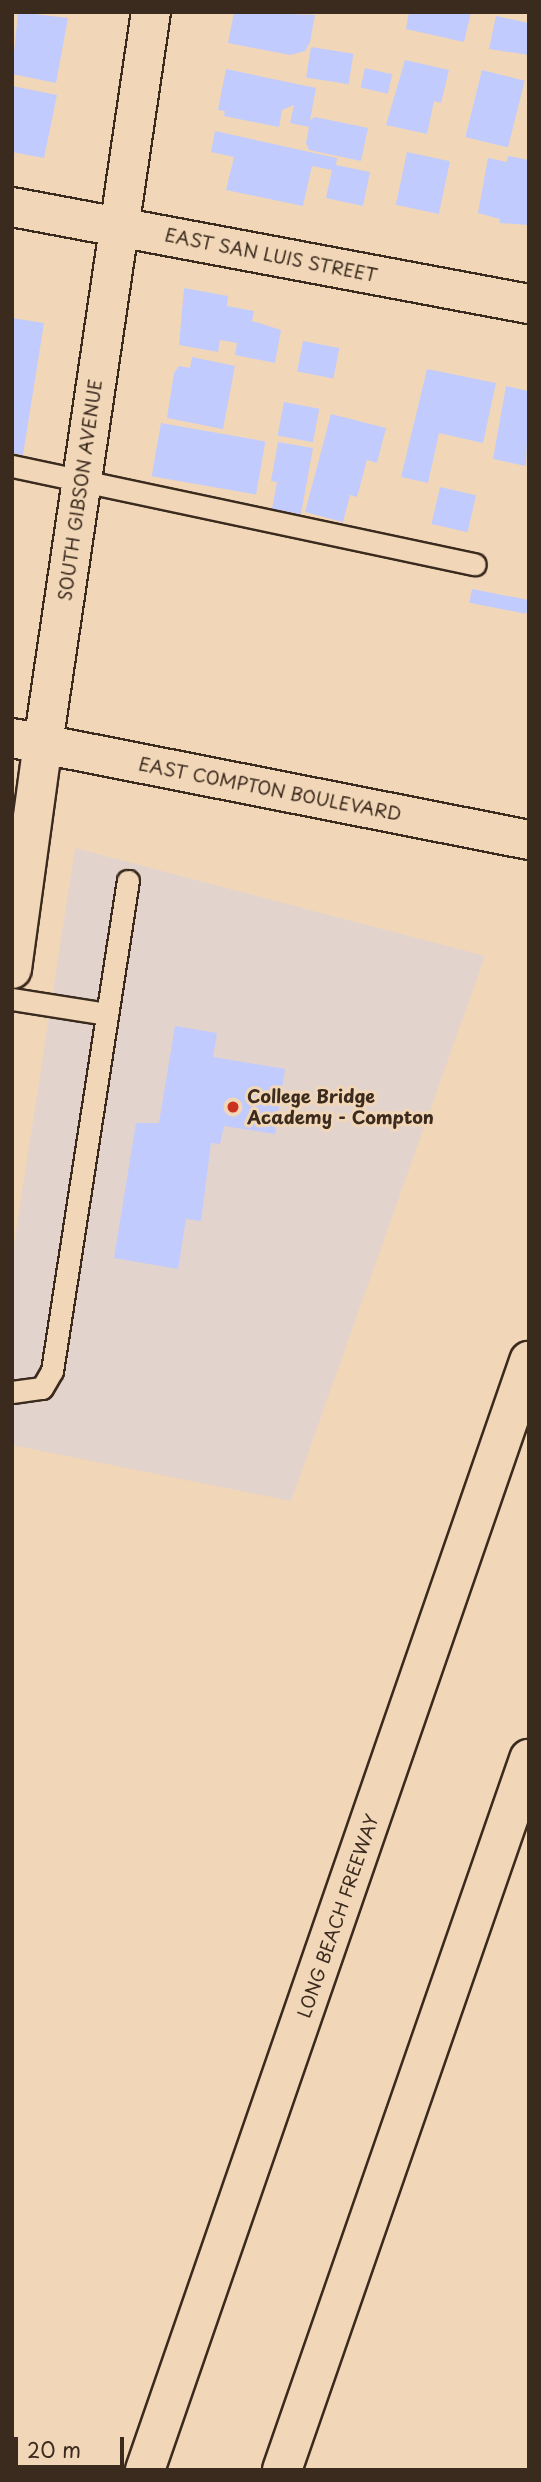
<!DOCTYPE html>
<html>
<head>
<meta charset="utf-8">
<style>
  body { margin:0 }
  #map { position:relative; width:541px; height:2482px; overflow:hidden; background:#f1d7b8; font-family:"Playpen Sans",sans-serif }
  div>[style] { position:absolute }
  .built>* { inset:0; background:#e3d3cd }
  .building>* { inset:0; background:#c2cbfd; transform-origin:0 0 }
  .roads { filter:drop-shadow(2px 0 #3b2a1e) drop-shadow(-2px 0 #3b2a1e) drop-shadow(0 2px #3b2a1e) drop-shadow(0 -2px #3b2a1e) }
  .lane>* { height:21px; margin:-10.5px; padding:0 10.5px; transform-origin:10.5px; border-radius:10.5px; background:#f1d7b8 }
  .street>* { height:38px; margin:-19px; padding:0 19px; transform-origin:19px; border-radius:19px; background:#f1d7b8 }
  .secondary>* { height:38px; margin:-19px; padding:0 19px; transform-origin:19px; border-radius:19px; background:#f1d7b8 }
  .highway>* { height:38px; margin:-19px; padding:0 19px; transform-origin:19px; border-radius:19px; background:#f1d7b8 }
  .dots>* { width:19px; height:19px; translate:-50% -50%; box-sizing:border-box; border:4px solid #f1d7b8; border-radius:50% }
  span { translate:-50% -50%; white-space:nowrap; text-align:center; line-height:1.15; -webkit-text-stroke:6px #f1d7b8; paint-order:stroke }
  .street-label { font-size:18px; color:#3b2a1e }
  .poi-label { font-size:18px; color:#3b2a1e; font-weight:700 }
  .left { translate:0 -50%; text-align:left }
  .frame { position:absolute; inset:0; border:14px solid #3b2a1e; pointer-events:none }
  .scale { position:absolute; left:14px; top:2437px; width:110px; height:32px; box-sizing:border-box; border:4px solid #3b2a1e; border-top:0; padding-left:9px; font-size:21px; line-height:24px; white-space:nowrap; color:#3b2a1e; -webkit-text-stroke:5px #f1d7b8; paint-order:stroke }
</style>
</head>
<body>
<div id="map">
  <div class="built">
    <i style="clip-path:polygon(75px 848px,485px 956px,291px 1501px,12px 1445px,12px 1257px)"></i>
  </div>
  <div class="building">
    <i style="clip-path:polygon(18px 12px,68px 18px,56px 83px,12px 74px)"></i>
    <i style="clip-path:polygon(234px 12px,315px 15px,310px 42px,305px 51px,290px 55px,228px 43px)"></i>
    <i style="clip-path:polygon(409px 12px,471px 12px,464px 42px,406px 29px)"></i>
    <i style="clip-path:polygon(496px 16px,529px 23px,529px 55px,489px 49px)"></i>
    <i style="left:311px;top:47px;width:43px;height:31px;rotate:9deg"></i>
    <i style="clip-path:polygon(405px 60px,449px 70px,441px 103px,434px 101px,427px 134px,386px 125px)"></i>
    <i style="left:365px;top:68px;width:28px;height:20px;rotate:13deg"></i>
    <i style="clip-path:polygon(226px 69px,316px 88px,310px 120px,315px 117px,368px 128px,361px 161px,309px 150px,306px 143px,309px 127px,290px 123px,294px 105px,282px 110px,279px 127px,224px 116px,225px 111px,218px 110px)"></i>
    <i style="left:482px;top:70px;width:44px;height:69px;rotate:14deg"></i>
    <i style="clip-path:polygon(12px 86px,57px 95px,44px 158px,12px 152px)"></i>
    <i style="clip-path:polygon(215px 131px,337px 158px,336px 165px,370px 172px,363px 206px,326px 198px,332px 170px,312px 166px,303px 206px,226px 190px,234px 157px,211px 152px)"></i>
    <i style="left:407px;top:152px;width:44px;height:54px;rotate:12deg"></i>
    <i style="clip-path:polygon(508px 156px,529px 160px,529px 225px,499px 223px,500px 219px,478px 213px,488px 158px,507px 162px)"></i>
    <i style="clip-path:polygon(184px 288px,228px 296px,227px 306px,254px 311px,252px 321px,281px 330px,275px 363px,235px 355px,237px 343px,220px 340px,218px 352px,179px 345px)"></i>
    <i style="clip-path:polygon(12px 318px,44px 323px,23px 455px,12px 453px)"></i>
    <i style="left:303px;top:341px;width:37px;height:31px;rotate:11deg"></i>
    <i style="clip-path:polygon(192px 357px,235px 366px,223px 429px,167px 418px,174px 373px,179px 366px,190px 368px)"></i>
    <i style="clip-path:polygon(427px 369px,496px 383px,483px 443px,439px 433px,428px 483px,401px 477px)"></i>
    <i style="clip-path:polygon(506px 386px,529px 391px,526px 466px,493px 459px)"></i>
    <i style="left:284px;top:402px;width:36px;height:34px;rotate:11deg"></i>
    <i style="clip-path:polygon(331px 414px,386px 428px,377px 463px,367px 460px,357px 497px,350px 495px,343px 522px,305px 512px)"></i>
    <i style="left:161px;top:423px;width:106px;height:54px;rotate:10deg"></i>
    <i style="clip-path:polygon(278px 442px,313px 448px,301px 514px,272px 509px,277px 482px,271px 481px)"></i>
    <i style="left:440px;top:487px;width:37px;height:38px;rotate:13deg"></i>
    <i style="left:472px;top:589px;width:58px;height:14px;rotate:11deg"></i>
    <i style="clip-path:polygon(175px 1026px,217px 1033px,213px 1057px,285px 1069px,275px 1134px,224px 1126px,220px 1144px,211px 1143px,201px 1221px,186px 1219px,178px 1269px,114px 1258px,136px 1123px,159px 1123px)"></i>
  </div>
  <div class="roads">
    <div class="lane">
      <i style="left:12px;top:466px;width:473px;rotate:12deg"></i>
      <i style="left:12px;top:999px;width:96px;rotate:9deg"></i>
      <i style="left:12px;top:1392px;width:30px;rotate:-8deg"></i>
      <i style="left:42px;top:1388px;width:20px;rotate:-60deg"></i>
      <i style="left:52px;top:1371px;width:496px;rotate:-81.2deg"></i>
    </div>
    <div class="street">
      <i style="left:12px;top:207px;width:526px;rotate:10.63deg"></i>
      <i style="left:12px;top:969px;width:227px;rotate:-82.2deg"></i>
    </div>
    <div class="secondary">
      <i style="left:12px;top:738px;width:527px;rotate:11.16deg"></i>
      <i style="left:43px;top:744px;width:740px;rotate:-81.61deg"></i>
    </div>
    <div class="highway">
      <i style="left:145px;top:2470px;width:1174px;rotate:-70.9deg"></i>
      <i style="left:282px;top:2470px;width:753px;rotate:-70.84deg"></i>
    </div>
  </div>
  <div class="dots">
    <i style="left:233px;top:1107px;background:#c8321e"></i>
  </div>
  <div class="street-label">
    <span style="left:271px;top:255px;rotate:11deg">EAST SAN LUIS STREET</span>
    <span style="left:80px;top:490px;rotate:-82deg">SOUTH GIBSON AVENUE</span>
    <span style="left:270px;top:789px;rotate:11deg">EAST COMPTON BOULEVARD</span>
    <span style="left:338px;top:1916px;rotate:-71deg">LONG BEACH FREEWAY</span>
  </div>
  <div class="poi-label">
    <span class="left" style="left:247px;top:1107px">College Bridge<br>Academy - Compton</span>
  </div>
  <div class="frame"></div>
  <div class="scale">20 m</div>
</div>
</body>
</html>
